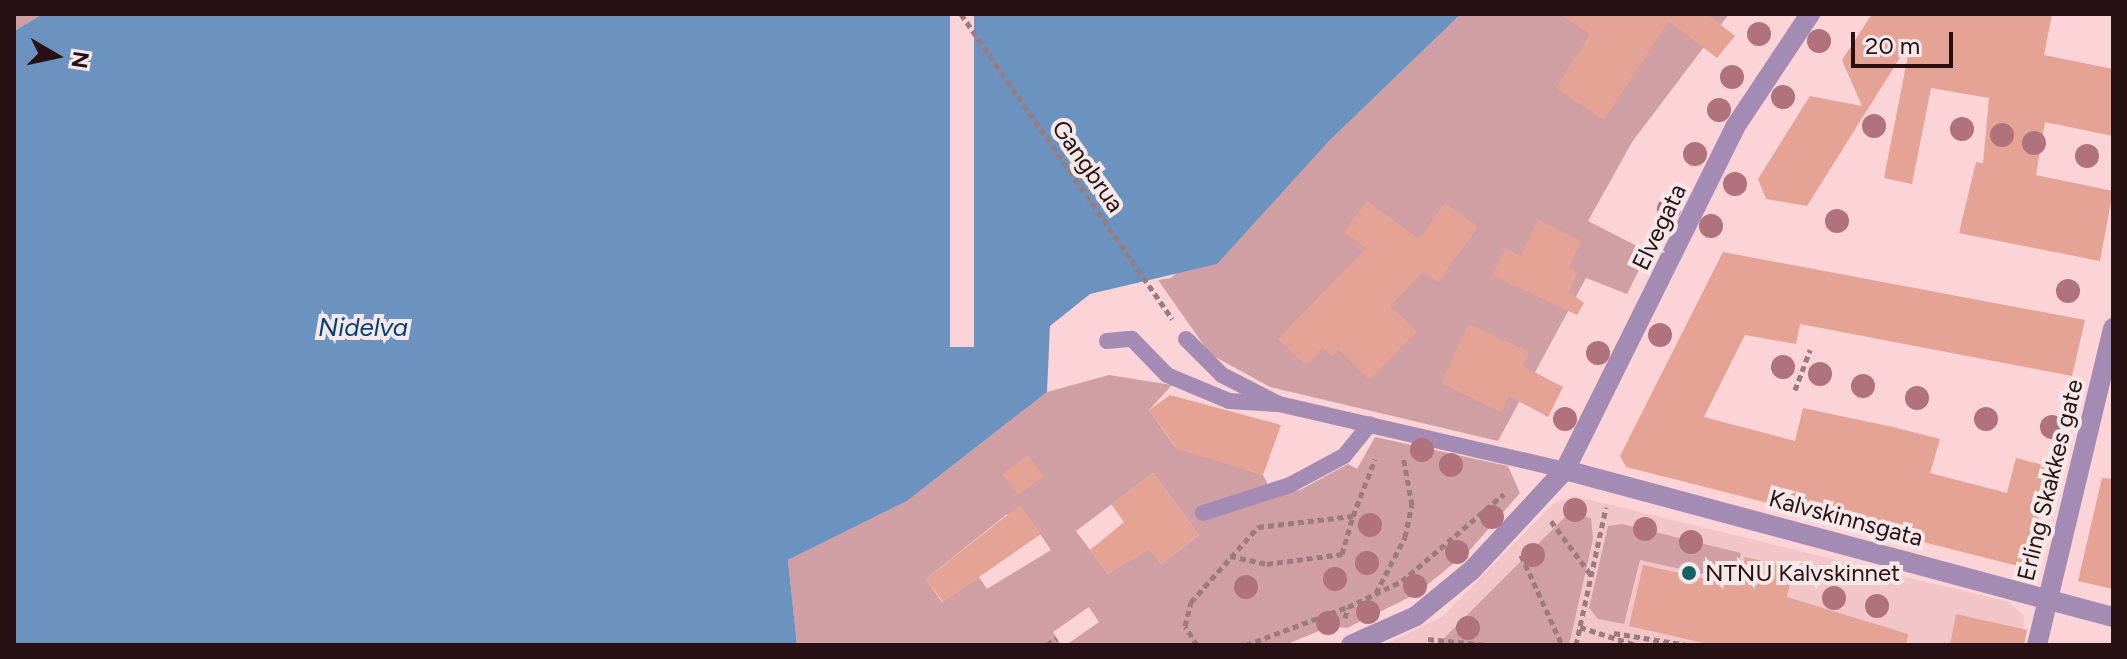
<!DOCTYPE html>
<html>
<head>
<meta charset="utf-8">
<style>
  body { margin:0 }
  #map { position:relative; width:2127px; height:659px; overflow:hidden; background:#fcd4d7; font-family:Figtree,sans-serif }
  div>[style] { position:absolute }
  .built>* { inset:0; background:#f2c5c9 }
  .green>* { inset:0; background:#d09fa4 }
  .water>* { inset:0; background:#6c93c0 }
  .pier>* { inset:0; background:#fcd4d7; transform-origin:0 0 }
  .building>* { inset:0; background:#e5a395; transform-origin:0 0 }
  .path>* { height:5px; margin-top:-2.5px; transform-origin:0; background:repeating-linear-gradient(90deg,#9b7b7e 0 6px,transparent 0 10px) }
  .service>* { height:16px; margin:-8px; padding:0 8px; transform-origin:8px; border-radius:8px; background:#a48bb3 }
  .minor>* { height:20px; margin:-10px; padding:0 10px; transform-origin:10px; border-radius:10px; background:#a48bb3 }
  .trees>* { width:24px; height:24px; margin:-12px; border-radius:50%; background:#b0727c }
  .dots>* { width:22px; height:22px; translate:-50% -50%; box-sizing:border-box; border:4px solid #f6e8e9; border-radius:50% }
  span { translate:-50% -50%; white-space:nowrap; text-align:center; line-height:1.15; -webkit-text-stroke:8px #f6e8e9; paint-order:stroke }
  .street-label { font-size:24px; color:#281114 }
  .poi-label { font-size:24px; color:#281114 }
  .left { translate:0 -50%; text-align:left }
  .water-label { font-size:26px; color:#013f77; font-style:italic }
  .frame { position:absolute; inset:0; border:16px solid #281114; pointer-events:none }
  .north { position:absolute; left:16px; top:16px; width:80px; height:80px; -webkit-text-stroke:6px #f6e8e9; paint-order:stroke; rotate:99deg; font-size:22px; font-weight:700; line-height:32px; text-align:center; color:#281114 }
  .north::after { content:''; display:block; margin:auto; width:28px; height:36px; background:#281114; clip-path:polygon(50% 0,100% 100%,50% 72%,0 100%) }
  .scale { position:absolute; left:1851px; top:32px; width:102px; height:36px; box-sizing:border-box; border:4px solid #281114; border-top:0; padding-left:10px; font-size:24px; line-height:28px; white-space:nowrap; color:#281114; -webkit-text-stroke:6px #f6e8e9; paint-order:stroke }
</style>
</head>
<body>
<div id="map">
  <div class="built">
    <i style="clip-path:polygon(1574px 496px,2009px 602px,2024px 616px,2023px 645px,1384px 645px,1443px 616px,1554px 503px)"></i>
  </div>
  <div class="green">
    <i style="clip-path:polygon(14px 14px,43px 14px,14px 31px)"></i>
    <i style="clip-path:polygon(1461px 14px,1729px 14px,1632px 142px,1588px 221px,1639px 247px,1635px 258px,1643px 262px,1627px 294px,1586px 278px,1498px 441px,1270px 387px,1210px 354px,1158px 280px,1171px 278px,1328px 142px)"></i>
    <i style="clip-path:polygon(evenodd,1109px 375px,1172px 385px,1149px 410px,1175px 447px,1263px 475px,1273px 494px,1300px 490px,1348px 464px,1357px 469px,1375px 437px,1508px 466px,1520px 493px,1470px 550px,1416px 594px,1347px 628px,1331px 626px,1285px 645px,1066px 645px,1099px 622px,1089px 607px,1053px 632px,1061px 645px,797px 645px,788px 560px,907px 501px,1047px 392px,1109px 375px,1153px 473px,1199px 535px,1161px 564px,1148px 546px,1108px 574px,1076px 531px,1153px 473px,1109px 375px,1007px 514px,1020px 532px,1036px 528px,1051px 550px,987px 589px,979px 577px,942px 602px,926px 579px,1007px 514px)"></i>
    <i style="clip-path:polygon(1569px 513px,1591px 518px,1593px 539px,1569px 645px,1437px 645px)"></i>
    <i style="clip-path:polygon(1622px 524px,1741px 553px,1734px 581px,1640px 560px,1624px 624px,1598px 619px,1589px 608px,1608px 526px)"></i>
  </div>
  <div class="water">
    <i style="clip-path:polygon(43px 14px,1461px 14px,1328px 142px,1217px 264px,1090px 294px,1050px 326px,1047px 392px,907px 501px,788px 560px,797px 645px,14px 645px,14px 31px)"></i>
  </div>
  <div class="pier">
    <i style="left:950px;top:14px;width:24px;height:333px"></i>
  </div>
  <div class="building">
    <i style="clip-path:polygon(1559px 14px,1707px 14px,1735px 36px,1717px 58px,1669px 21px,1604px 120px,1556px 88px,1590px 34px)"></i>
    <i style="clip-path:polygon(1872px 14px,2052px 14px,2044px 55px,2113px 69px,2113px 136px,2045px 122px,2036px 175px,2113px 191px,2100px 261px,1959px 233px,1976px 162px,1983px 163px,1989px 98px,1931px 88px,1912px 184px,1884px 178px,1911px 40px,1807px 206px,1766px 199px,1758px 179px,1810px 96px,1862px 106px,1842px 60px)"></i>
    <i style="clip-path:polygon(1367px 201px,1419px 239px,1445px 203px,1478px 227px,1438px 282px,1424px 271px,1390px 306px,1417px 331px,1370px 380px,1338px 349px,1332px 356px,1323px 347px,1306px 365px,1278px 339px,1366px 248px,1344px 232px)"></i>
    <i style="clip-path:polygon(1538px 220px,1581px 241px,1569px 268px,1578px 272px,1569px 292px,1584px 303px,1577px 315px,1492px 275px,1506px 247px,1520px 257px)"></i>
    <i style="clip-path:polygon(1723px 252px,2085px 320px,2072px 376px,1800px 324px,1796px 344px,1745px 335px,1704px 417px,1795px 441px,1803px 408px,1893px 427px,1940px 439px,1930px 473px,2007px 493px,2016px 458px,2051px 467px,2029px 558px,2018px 566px,1626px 467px,1620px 456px)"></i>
    <i style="clip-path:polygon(1469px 324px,1529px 352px,1523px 366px,1563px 387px,1548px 417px,1509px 396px,1501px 412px,1441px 383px)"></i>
    <i style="clip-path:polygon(1170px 395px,1281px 425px,1263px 475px,1177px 449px,1149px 410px)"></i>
    <i style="left:1028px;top:455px;width:26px;height:32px;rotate:53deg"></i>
    <i style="clip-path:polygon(1153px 473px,1199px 535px,1161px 564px,1150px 549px,1108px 574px,1090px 550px,1124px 522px,1111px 504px)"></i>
    <i style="clip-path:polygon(2102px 478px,2113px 479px,2113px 589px,2078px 581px)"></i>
    <i style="clip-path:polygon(1020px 505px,1041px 534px,943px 602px,926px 579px)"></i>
    <i style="clip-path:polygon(1745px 557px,1794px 568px,1787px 597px,1908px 634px,1906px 645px,1712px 645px,1629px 626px,1643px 565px,1738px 586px)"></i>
    <i style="clip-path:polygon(1956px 614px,2027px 630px,2024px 645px,1950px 645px)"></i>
  </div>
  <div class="path">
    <i style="left:961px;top:14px;width:371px;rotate:55.3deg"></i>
    <i style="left:1795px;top:390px;width:43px;rotate:-69.4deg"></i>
    <i style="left:1551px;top:521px;width:67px;rotate:53.5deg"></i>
    <i style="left:1521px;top:555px;width:99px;rotate:65.5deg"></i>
    <i style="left:1230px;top:556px;width:38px;rotate:12deg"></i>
    <i style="left:1267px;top:564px;width:76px;rotate:-7.6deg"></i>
    <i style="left:1342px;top:554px;width:40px;rotate:-74deg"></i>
    <i style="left:1376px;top:593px;width:63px;rotate:-62.6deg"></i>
    <i style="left:1405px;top:537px;width:33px;rotate:-78deg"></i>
    <i style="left:1412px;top:505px;width:50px;rotate:-100.4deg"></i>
    <i style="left:1345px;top:618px;width:11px;rotate:-75deg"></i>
    <i style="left:1348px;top:607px;width:60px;rotate:-25.7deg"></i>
    <i style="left:1402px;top:581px;width:134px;rotate:-40.5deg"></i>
    <i style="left:1580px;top:627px;width:59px;rotate:17.8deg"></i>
    <i style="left:1614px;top:633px;width:74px;rotate:9.3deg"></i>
    <i style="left:1428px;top:639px;width:58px;rotate:5.9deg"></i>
    <i style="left:1047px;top:645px;width:12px;rotate:-35deg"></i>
    <i style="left:1197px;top:645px;width:22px;rotate:-122deg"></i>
    <i style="left:1185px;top:626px;width:25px;rotate:-76deg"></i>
    <i style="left:1191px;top:602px;width:101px;rotate:-48.2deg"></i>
    <i style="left:1258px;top:527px;width:96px;rotate:-6.6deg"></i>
    <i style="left:1353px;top:516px;width:61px;rotate:-68.9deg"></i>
    <i style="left:1246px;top:645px;width:108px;rotate:-20.6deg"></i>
    <i style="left:1576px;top:645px;width:141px;rotate:-77.7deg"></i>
  </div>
  <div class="service">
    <i style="left:1186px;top:339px;width:51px;rotate:45deg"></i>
    <i style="left:1222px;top:375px;width:64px;rotate:27deg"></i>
    <i style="left:1279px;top:404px;width:294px;rotate:13deg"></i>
    <i style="left:1107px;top:341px;width:25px;rotate:-5deg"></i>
    <i style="left:1132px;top:339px;width:50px;rotate:45.8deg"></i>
    <i style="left:1167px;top:375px;width:67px;rotate:22.8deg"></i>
    <i style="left:1229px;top:401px;width:45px;rotate:3.8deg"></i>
    <i style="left:1203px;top:513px;width:91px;rotate:-17.8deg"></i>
    <i style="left:1290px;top:485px;width:61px;rotate:-28.2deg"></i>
    <i style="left:1344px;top:456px;width:41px;rotate:-50.9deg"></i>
  </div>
  <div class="minor">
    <i style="left:1565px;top:470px;width:567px;rotate:15.02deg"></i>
    <i style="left:1351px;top:645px;width:71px;rotate:-24deg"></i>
    <i style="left:1416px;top:616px;width:72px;rotate:-39.4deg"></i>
    <i style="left:1472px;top:570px;width:137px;rotate:-47.1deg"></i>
    <i style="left:1565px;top:470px;width:383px;rotate:-63.6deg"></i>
    <i style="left:1735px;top:127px;width:136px;rotate:-56.4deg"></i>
    <i style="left:2037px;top:645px;width:326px;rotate:-76.5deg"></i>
  </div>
  <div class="trees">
    <i style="left:1759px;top:34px"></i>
    <i style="left:1819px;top:41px"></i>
    <i style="left:1732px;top:77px"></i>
    <i style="left:1783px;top:97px"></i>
    <i style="left:1719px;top:110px"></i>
    <i style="left:1874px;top:126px"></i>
    <i style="left:1962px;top:129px"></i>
    <i style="left:2002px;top:135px"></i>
    <i style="left:2034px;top:143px"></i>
    <i style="left:1695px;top:154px"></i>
    <i style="left:2087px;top:156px"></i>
    <i style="left:1735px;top:184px"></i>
    <i style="left:1669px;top:209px"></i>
    <i style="left:1837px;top:221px"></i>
    <i style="left:1711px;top:226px"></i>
    <i style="left:2068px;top:291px"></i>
    <i style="left:1660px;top:335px"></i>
    <i style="left:1598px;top:353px"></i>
    <i style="left:1783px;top:367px"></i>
    <i style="left:1820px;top:374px"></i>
    <i style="left:1863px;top:386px"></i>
    <i style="left:1917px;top:398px"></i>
    <i style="left:1565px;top:419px"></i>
    <i style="left:1986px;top:419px"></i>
    <i style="left:2052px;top:427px"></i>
    <i style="left:1422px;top:450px"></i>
    <i style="left:1451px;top:465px"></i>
    <i style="left:1575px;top:510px"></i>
    <i style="left:1492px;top:517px"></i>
    <i style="left:1370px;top:525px"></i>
    <i style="left:1645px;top:529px"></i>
    <i style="left:1691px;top:542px"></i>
    <i style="left:1457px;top:552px"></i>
    <i style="left:1533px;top:555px"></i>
    <i style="left:1367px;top:563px"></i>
    <i style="left:1335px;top:579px"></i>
    <i style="left:1415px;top:586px"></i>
    <i style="left:1246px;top:587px"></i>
    <i style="left:1834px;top:598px"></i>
    <i style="left:1877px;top:606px"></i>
    <i style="left:1368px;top:612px"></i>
    <i style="left:1328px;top:623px"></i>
    <i style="left:1468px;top:628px"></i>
  </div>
  <div class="dots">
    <i style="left:1689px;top:573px;background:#136361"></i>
  </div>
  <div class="street-label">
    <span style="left:1088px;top:166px;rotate:55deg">Gangbrua</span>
    <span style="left:1659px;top:227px;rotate:-64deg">Elvegata</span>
    <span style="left:2050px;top:480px;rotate:-76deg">Erling Skakkes gate</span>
    <span style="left:1846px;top:518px;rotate:15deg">Kalvskinnsgata</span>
  </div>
  <div class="poi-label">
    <span class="left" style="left:1705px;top:573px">NTNU Kalvskinnet</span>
  </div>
  <div class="water-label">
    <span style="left:363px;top:328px">Nidelva</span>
  </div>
  <div class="frame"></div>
  <div class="north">N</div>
  <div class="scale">20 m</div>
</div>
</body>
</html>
